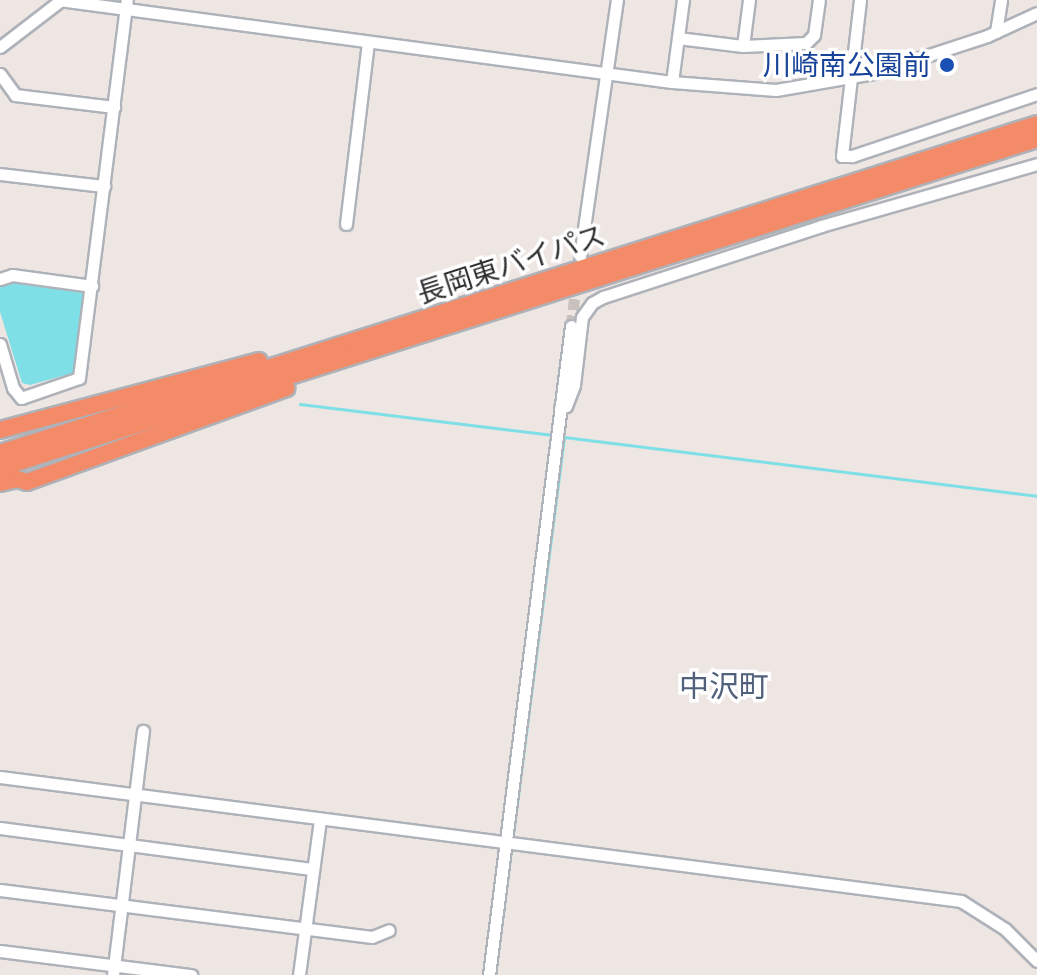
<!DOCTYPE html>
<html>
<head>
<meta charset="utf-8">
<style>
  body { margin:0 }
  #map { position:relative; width:1037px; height:975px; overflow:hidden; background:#eee6e2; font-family:"Titillium Web","Noto Sans JP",sans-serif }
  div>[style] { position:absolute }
  .water>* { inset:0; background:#7edfe7 }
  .stream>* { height:3px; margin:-1.5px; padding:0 1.5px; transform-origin:1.5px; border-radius:1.5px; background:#7edfe7 }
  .minor-tunnel>* { height:11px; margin-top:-5.5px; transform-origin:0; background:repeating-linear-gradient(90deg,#c8c1be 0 11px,transparent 0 16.5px) }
  .roads { filter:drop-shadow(2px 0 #aeb2b9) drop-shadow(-2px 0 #aeb2b9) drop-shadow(0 2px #aeb2b9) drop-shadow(0 -2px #aeb2b9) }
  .minor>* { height:11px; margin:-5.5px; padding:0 5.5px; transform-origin:5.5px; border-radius:5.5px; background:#fff }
  .highway>* { height:16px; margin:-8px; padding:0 8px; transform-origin:8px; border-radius:8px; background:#f38a68 }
  .dots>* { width:22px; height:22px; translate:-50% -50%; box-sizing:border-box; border:4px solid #fff; border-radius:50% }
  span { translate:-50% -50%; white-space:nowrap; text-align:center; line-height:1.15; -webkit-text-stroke:7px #fff; paint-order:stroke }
  .transit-label { font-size:28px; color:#164399 }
  .right { translate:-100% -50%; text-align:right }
  .street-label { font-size:28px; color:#2e2e2e }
  .neighbourhood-label { font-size:30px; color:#51617c }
</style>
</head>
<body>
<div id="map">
  <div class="water">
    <i style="clip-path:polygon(17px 282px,79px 290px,85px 297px,73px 373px,30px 385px,22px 383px,0 312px,0 286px)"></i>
  </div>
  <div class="stream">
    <i style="left:300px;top:404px;width:253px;rotate:7deg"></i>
    <i style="left:495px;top:975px;width:542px;rotate:-82.69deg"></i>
    <i style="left:564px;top:437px;width:477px;rotate:7.1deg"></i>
  </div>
  <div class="minor-tunnel">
    <i style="left:571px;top:326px;width:46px;rotate:-82.6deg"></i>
  </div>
  <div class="roads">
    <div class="minor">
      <i style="left:59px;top:0;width:618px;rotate:7.62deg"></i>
      <i style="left:672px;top:82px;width:104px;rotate:4.4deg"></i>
      <i style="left:776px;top:90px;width:99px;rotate:-9.8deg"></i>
      <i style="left:874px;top:73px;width:119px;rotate:-18.1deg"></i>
      <i style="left:987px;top:36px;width:55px;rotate:-24.7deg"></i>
      <i style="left:860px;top:0;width:157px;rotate:96.6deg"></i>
      <i style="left:842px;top:156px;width:10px"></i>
      <i style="left:852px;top:156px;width:195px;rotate:-18.5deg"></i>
      <i style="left:996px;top:32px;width:32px;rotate:-81deg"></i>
      <i style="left:678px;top:38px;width:65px;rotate:7deg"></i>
      <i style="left:743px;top:46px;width:63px;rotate:-2.7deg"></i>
      <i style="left:806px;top:43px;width:11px;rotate:-45deg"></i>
      <i style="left:814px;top:35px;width:35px;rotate:-82deg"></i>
      <i style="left:743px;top:46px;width:46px;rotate:-82.6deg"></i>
      <i style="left:0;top:47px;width:76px;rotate:-37.5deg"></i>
      <i style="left:0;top:74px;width:26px;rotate:54deg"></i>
      <i style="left:15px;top:95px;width:100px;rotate:6.9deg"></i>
      <i style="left:672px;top:82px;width:83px;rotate:-82.4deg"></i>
      <i style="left:0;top:174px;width:105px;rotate:6.6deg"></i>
      <i style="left:346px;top:224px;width:182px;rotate:-83.1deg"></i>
      <i style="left:580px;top:256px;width:259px;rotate:-81.8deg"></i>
      <i style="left:0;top:279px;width:13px;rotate:-18deg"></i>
      <i style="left:12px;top:275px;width:81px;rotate:7.8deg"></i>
      <i style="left:0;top:344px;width:46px;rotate:73.5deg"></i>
      <i style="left:13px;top:388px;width:13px;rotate:51deg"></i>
      <i style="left:21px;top:398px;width:61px;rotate:-19deg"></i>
      <i style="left:79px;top:378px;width:381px;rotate:-82.8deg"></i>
      <i style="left:560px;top:408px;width:6px;rotate:-18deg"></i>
      <i style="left:566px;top:406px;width:22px;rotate:-69deg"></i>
      <i style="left:574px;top:385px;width:68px;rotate:-83.3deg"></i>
      <i style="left:582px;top:317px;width:17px;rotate:-54deg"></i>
      <i style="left:592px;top:303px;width:13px;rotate:-29deg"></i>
      <i style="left:603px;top:297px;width:229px;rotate:-18deg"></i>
      <i style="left:821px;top:226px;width:225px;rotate:-16deg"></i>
      <i style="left:0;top:777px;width:969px;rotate:7.35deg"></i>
      <i style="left:961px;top:901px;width:52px;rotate:32.5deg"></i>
      <i style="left:1005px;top:929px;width:45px;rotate:45deg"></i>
      <i style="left:0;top:828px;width:316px;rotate:7.5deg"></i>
      <i style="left:0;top:890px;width:375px;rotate:7.2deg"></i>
      <i style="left:372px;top:937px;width:18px;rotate:-22deg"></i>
      <i style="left:0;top:951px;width:193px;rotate:7.2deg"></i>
      <i style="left:113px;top:975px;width:246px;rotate:-83deg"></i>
      <i style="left:299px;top:975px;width:157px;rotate:-82.3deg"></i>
      <i style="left:489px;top:975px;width:654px;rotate:-82.8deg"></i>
    </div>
    <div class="highway">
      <i style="left:0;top:430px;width:268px;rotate:-14.9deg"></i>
      <i style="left:0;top:453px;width:1088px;rotate:-17.6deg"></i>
      <i style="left:0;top:468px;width:1088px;rotate:-17.6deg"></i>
      <i style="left:0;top:483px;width:17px;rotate:-13deg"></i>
      <i style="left:17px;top:479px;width:10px;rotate:17deg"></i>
      <i style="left:27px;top:482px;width:276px;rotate:-19.9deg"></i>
    </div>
  </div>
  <div class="dots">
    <i style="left:947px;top:65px;background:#1a4fb4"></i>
  </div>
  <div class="transit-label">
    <span class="right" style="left:931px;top:65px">川崎南公園前</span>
  </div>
  <div class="street-label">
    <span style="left:511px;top:264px;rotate:-18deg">長岡東バイパス</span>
  </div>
  <div class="neighbourhood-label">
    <span style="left:724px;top:686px">中沢町</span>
  </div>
</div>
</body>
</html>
